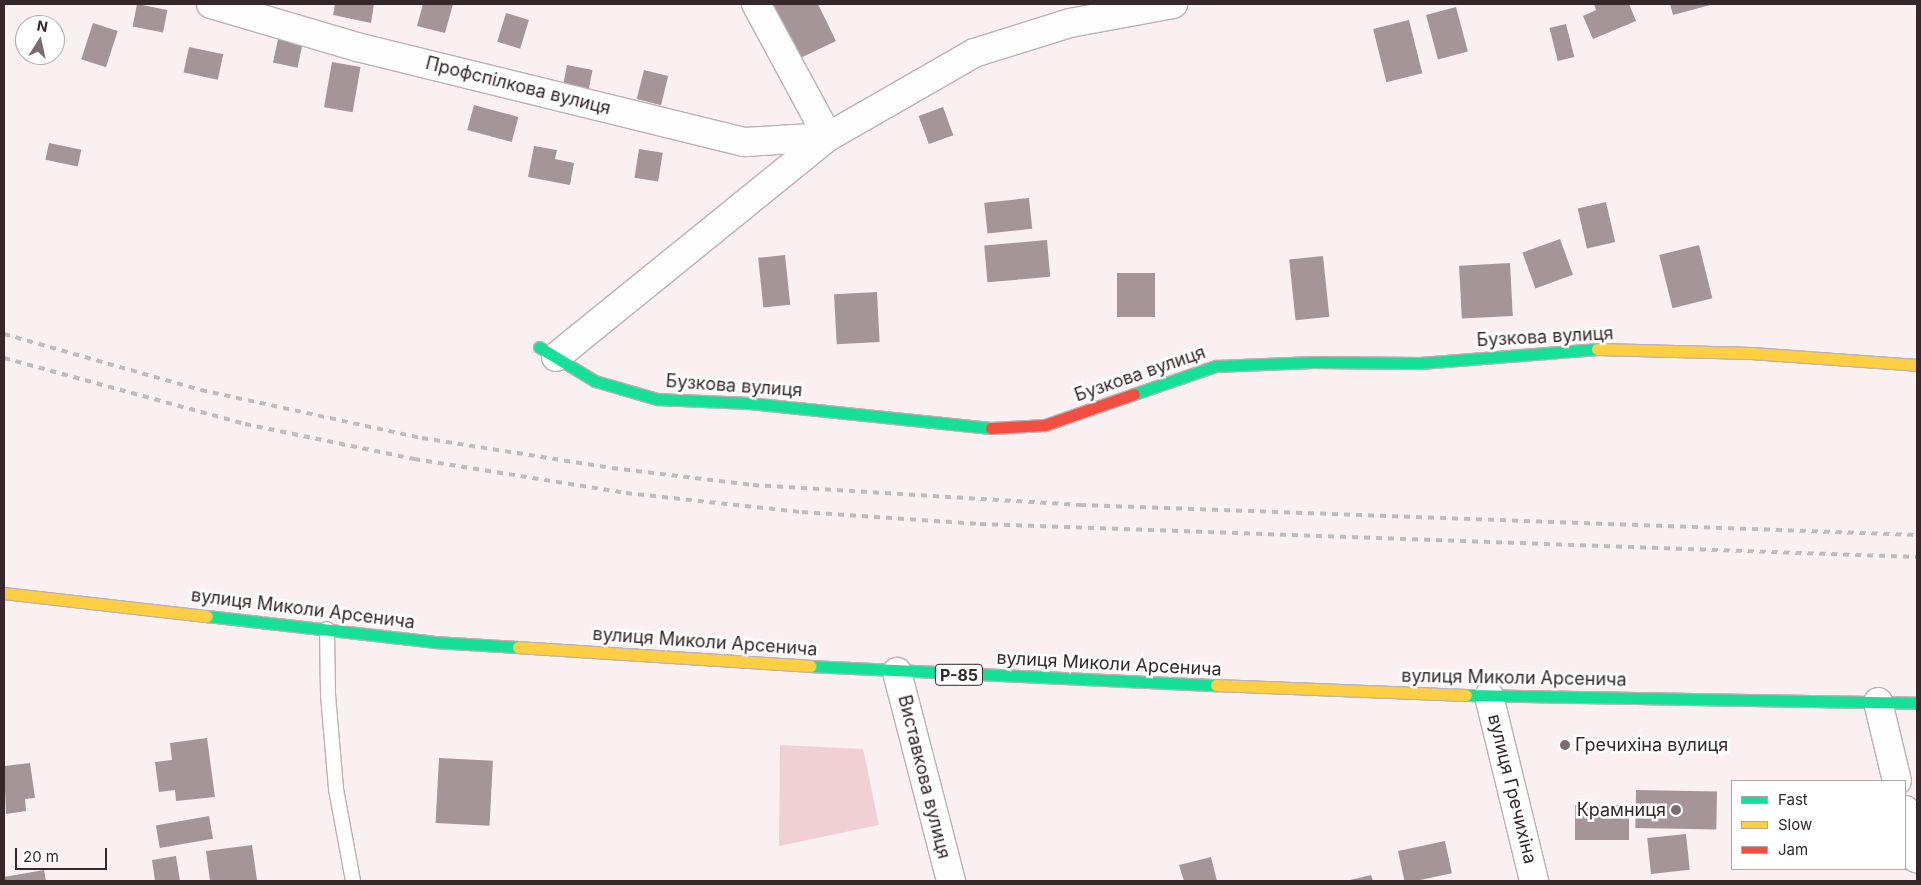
<!DOCTYPE html>
<html>
<head>
<meta charset="utf-8">
<style>
  body { margin:0 }
  #map { position:relative; width:1921px; height:885px; overflow:hidden; background:#faf0f2; font-family:Inter,sans-serif }
  div>[style] { position:absolute }
  .green>* { inset:0; background:#f0d0d5 }
  .building>* { inset:0; background:#a59599; transform-origin:0 0 }
  .roads { filter:drop-shadow(1px 0 #bdb1b4) drop-shadow(-1px 0 #bdb1b4) drop-shadow(0 1px #bdb1b4) drop-shadow(0 -1px #bdb1b4) }
  .lane>* { height:14px; margin:-7px; padding:0 7px; transform-origin:7px; border-radius:7px; background:#fefdfd }
  .street>* { height:28px; margin:-14px; padding:0 14px; transform-origin:14px; border-radius:14px; background:#fefdfd }
  .fast>* { height:11px; margin:-5.5px; padding:0 5.5px; transform-origin:5.5px; border-radius:5.5px; background:#16e098 }
  .slow>* { height:11px; margin:-5.5px; padding:0 5.5px; transform-origin:5.5px; border-radius:5.5px; background:#ffcf43 }
  .jam>* { height:11px; margin:-5.5px; padding:0 5.5px; transform-origin:5.5px; border-radius:5.5px; background:#f24e42 }
  .rail>* { height:4px; margin-top:-2px; transform-origin:0; background:repeating-linear-gradient(90deg,#bfbcbd 0 6px,transparent 0 12px) }
  .dots>* { width:14px; height:14px; translate:-50% -50%; box-sizing:border-box; border:2px solid #fff; border-radius:50% }
  span { translate:-50% -50%; white-space:nowrap; text-align:center; line-height:1.15; -webkit-text-stroke:5px #fff; paint-order:stroke }
  .shield-label span { padding:1px 4px; background:#fff; border:1px solid; border-radius:4px; -webkit-text-stroke-width:0 }
  .shield-label { font-size:16px; color:#35272a; font-weight:700 }
  .street-label { font-size:18px; color:#35272a }
  .poi-label { font-size:18px; color:#35272a }
  .left { translate:0 -50%; text-align:left }
  .right { translate:-100% -50%; text-align:right }
  .frame { position:absolute; inset:0; border:5px solid #35272a; pointer-events:none }
  .legend { position:absolute; left:1731px; top:780px; width:175px; height:90px; box-sizing:border-box; background:#fff; border:1px solid #aea9aa; margin:0; padding:6px 9px; list-style:none; font-size:15px; color:#35272a }
  .legend li { display:flex; align-items:center; gap:10px; height:25px }
  .legend b { width:25px; border:1px solid #aea9aa }
  .north { position:absolute; left:15px; top:15px; width:50px; height:50px; box-sizing:border-box; background:#fff; border:1px solid #aea9aa; border-radius:50%; rotate:10deg; font-size:14px; font-weight:700; line-height:20px; text-align:center; color:#35272a }
  .north::after { content:''; display:block; margin:auto; width:18px; height:22px; background:#7a6d70; clip-path:polygon(50% 0,100% 100%,50% 72%,0 100%) }
  .scale { position:absolute; left:15px; top:848px; width:92px; height:22px; box-sizing:border-box; border:2px solid #35272a; border-top:0; padding-left:6px; font-size:15px; line-height:18px; white-space:nowrap; color:#35272a; -webkit-text-stroke:4px #fff; paint-order:stroke }
</style>
</head>
<body>
<div id="map">
  <div class="green">
    <i style="clip-path:polygon(780px 745px,863px 749px,879px 825px,779px 846px)"></i>
  </div>
  <div class="building">
    <i style="left:137px;top:4px;width:31px;height:23px;rotate:11deg"></i>
    <i style="clip-path:polygon(335px 4px,374px 4px,371px 23px,333px 15px)"></i>
    <i style="clip-path:polygon(423px 4px,453px 4px,445px 33px,417px 26px)"></i>
    <i style="clip-path:polygon(772px 4px,818px 4px,836px 41px,792px 62px,766px 7px)"></i>
    <i style="clip-path:polygon(1594px 4px,1629px 4px,1636px 21px,1593px 39px,1583px 16px,1596px 10px)"></i>
    <i style="clip-path:polygon(1670px 4px,1714px 4px,1673px 15px)"></i>
    <i style="left:1456px;top:7px;width:46px;height:31px;rotate:75deg"></i>
    <i style="left:506px;top:13px;width:24px;height:30px;rotate:17deg"></i>
    <i style="left:1409px;top:20px;width:55px;height:37px;rotate:76deg"></i>
    <i style="left:93px;top:23px;width:26px;height:38px;rotate:18deg"></i>
    <i style="left:1566px;top:24px;width:34px;height:17px;rotate:76deg"></i>
    <i style="left:278px;top:39px;width:25px;height:24px;rotate:12deg"></i>
    <i style="left:189px;top:47px;width:35px;height:26px;rotate:12deg"></i>
    <i style="left:332px;top:62px;width:29px;height:46px;rotate:10deg"></i>
    <i style="left:567px;top:65px;width:26px;height:25px;rotate:11deg"></i>
    <i style="left:644px;top:70px;width:25px;height:30px;rotate:14deg"></i>
    <i style="left:474px;top:105px;width:46px;height:26px;rotate:15deg"></i>
    <i style="left:943px;top:107px;width:30px;height:26px;rotate:70deg"></i>
    <i style="left:49px;top:143px;width:33px;height:17px;rotate:12deg"></i>
    <i style="clip-path:polygon(534px 146px,557px 150px,555px 159px,574px 163px,570px 185px,528px 177px)"></i>
    <i style="left:639px;top:149px;width:24px;height:29px;rotate:9deg"></i>
    <i style="left:1029px;top:198px;width:31px;height:45px;rotate:84deg"></i>
    <i style="left:1606px;top:202px;width:41px;height:29px;rotate:77deg"></i>
    <i style="left:1560px;top:239px;width:38px;height:40px;rotate:70deg"></i>
    <i style="left:1047px;top:240px;width:37px;height:63px;rotate:85deg"></i>
    <i style="left:1699px;top:245px;width:55px;height:41px;rotate:76deg"></i>
    <i style="left:785px;top:255px;width:50px;height:27px;rotate:84deg"></i>
    <i style="left:1323px;top:256px;width:61px;height:34px;rotate:84deg"></i>
    <i style="left:1510px;top:263px;width:53px;height:51px;rotate:87deg"></i>
    <i style="left:1117px;top:273px;width:38px;height:44px"></i>
    <i style="left:877px;top:292px;width:50px;height:43px;rotate:87deg"></i>
    <i style="clip-path:polygon(207px 738px,215px 797px,176px 801px,175px 790px,159px 792px,155px 762px,172px 760px,170px 743px)"></i>
    <i style="left:439px;top:758px;width:54px;height:65px;rotate:3deg"></i>
    <i style="clip-path:polygon(30px 763px,35px 798px,25px 799px,26px 811px,6px 814px,4px 766px)"></i>
    <i style="left:1636px;top:790px;width:81px;height:38px;rotate:1deg"></i>
    <i style="left:1575px;top:805px;width:54px;height:35px"></i>
    <i style="left:209px;top:816px;width:23px;height:54px;rotate:80deg"></i>
    <i style="left:1686px;top:834px;width:36px;height:39px;rotate:84deg"></i>
    <i style="left:1445px;top:841px;width:33px;height:48px;rotate:78deg"></i>
    <i style="clip-path:polygon(252px 845px,257px 880px,210px 881px,206px 851px)"></i>
    <i style="clip-path:polygon(176px 856px,180px 881px,155px 881px,152px 860px)"></i>
    <i style="clip-path:polygon(1211px 857px,1217px 881px,1184px 881px,1179px 865px)"></i>
    <i style="clip-path:polygon(44px 870px,46px 881px,4px 881px,4px 877px)"></i>
    <i style="clip-path:polygon(1371px 875px,1373px 881px,1346px 881px)"></i>
  </div>
  <div class="roads">
    <div class="lane">
      <i style="left:327px;top:629px;width:66px;rotate:89.1deg"></i>
      <i style="left:328px;top:695px;width:94px;rotate:85.1deg"></i>
      <i style="left:336px;top:789px;width:94px;rotate:79.5deg"></i>
    </div>
    <div class="street">
      <i style="left:211px;top:4px;width:152px;rotate:16.4deg"></i>
      <i style="left:357px;top:47px;width:399px;rotate:13.8deg"></i>
      <i style="left:745px;top:142px;width:83px;rotate:-3.4deg"></i>
      <i style="left:828px;top:137px;width:151px;rotate:-118.4deg"></i>
      <i style="left:556px;top:357px;width:350px;rotate:-39deg"></i>
      <i style="left:828px;top:137px;width:168px;rotate:-29.9deg"></i>
      <i style="left:974px;top:53px;width:101px;rotate:-17.4deg"></i>
      <i style="left:1070px;top:23px;width:105px;rotate:-10.5deg"></i>
      <i style="left:897px;top:672px;width:216px;rotate:75.5deg"></i>
      <i style="left:1489px;top:696px;width:190px;rotate:76.3deg"></i>
      <i style="left:1878px;top:702px;width:81px;rotate:76.5deg"></i>
      <i style="left:1905px;top:810px;width:50px;rotate:76.2deg"></i>
    </div>
    <div class="fast">
      <i style="left:539px;top:347px;width:66px;rotate:31.3deg"></i>
      <i style="left:595px;top:381px;width:65px;rotate:16.2deg"></i>
      <i style="left:657px;top:399px;width:92px;rotate:2.5deg"></i>
      <i style="left:749px;top:403px;width:243px;rotate:5.9deg"></i>
      <i style="left:1134px;top:394px;width:87px;rotate:-18.9deg"></i>
      <i style="left:1216px;top:366px;width:97px;rotate:-2.4deg"></i>
      <i style="left:1313px;top:362px;width:107px;rotate:0.5deg"></i>
      <i style="left:1420px;top:363px;width:178px;rotate:-4.5deg"></i>
      <i style="left:207px;top:616px;width:228px;rotate:6.5deg"></i>
      <i style="left:434px;top:642px;width:84px;rotate:3.4deg"></i>
      <i style="left:810px;top:666px;width:406px;rotate:2.7deg"></i>
      <i style="left:1466px;top:695px;width:451px;rotate:1deg"></i>
    </div>
    <div class="slow">
      <i style="left:1597px;top:349px;width:154px;rotate:1.5deg"></i>
      <i style="left:1751px;top:353px;width:166px;rotate:4.1deg"></i>
      <i style="left:4px;top:593px;width:204px;rotate:6.5deg"></i>
      <i style="left:518px;top:647px;width:293px;rotate:3.7deg"></i>
      <i style="left:1216px;top:685px;width:250px;rotate:2.3deg"></i>
    </div>
    <div class="jam">
      <i style="left:991px;top:428px;width:54px;rotate:-3.2deg"></i>
      <i style="left:1045px;top:425px;width:94px;rotate:-19.2deg"></i>
    </div>
  </div>
  <div class="rail">
    <i style="left:4px;top:334px;width:205px;rotate:15.9deg"></i>
    <i style="left:201px;top:390px;width:226px;rotate:12.3deg"></i>
    <i style="left:422px;top:438px;width:192px;rotate:9deg"></i>
    <i style="left:612px;top:468px;width:142px;rotate:6.9deg"></i>
    <i style="left:753px;top:485px;width:328px;rotate:3.5deg"></i>
    <i style="left:1080px;top:505px;width:838px;rotate:2.05deg"></i>
    <i style="left:4px;top:358px;width:250px;rotate:15.3deg"></i>
    <i style="left:245px;top:424px;width:173px;rotate:11.7deg"></i>
    <i style="left:414px;top:459px;width:215px;rotate:9.1deg"></i>
    <i style="left:626px;top:493px;width:177px;rotate:6.2deg"></i>
    <i style="left:802px;top:512px;width:178px;rotate:3.9deg"></i>
    <i style="left:980px;top:524px;width:938px;rotate:2.02deg"></i>
  </div>
  <div class="dots">
    <i style="left:1565px;top:745px;background:#7a6d70"></i>
    <i style="left:1676px;top:810px;background:#7a6d70"></i>
  </div>
  <div class="shield-label">
    <span style="left:959px;top:675px">Р-85</span>
  </div>
  <div class="street-label">
    <span style="left:518px;top:86px;rotate:14deg">Профспілкова вулиця</span>
    <span style="left:1545px;top:337px;rotate:-3deg">Бузкова вулиця</span>
    <span style="left:1140px;top:374px;rotate:-19deg">Бузкова вулиця</span>
    <span style="left:734px;top:386px;rotate:4deg">Бузкова вулиця</span>
    <span style="left:303px;top:609px;rotate:7deg">вулиця Миколи Арсенича</span>
    <span style="left:705px;top:642px;rotate:4deg">вулиця Миколи Арсенича</span>
    <span style="left:1109px;top:664px;rotate:3deg">вулиця Миколи Арсенича</span>
    <span style="left:1514px;top:678px;rotate:1deg">вулиця Миколи Арсенича</span>
    <span style="left:924px;top:777px;rotate:76deg">Виставкова вулиця</span>
    <span style="left:1512px;top:789px;rotate:76deg">вулиця Гречихіна</span>
  </div>
  <div class="poi-label">
    <span class="left" style="left:1575px;top:745px">Гречихіна вулиця</span>
    <span class="right" style="left:1666px;top:810px">Крамниця</span>
  </div>
  <div class="frame"></div>
  <ul class="legend">
  <li><b style="height:6px;background:#16e098"></b>Fast</li>
  <li><b style="height:6px;background:#ffcf43"></b>Slow</li>
  <li><b style="height:6px;background:#f24e42"></b>Jam</li>
  </ul>
  <div class="north">N</div>
  <div class="scale">20 m</div>
</div>
</body>
</html>
